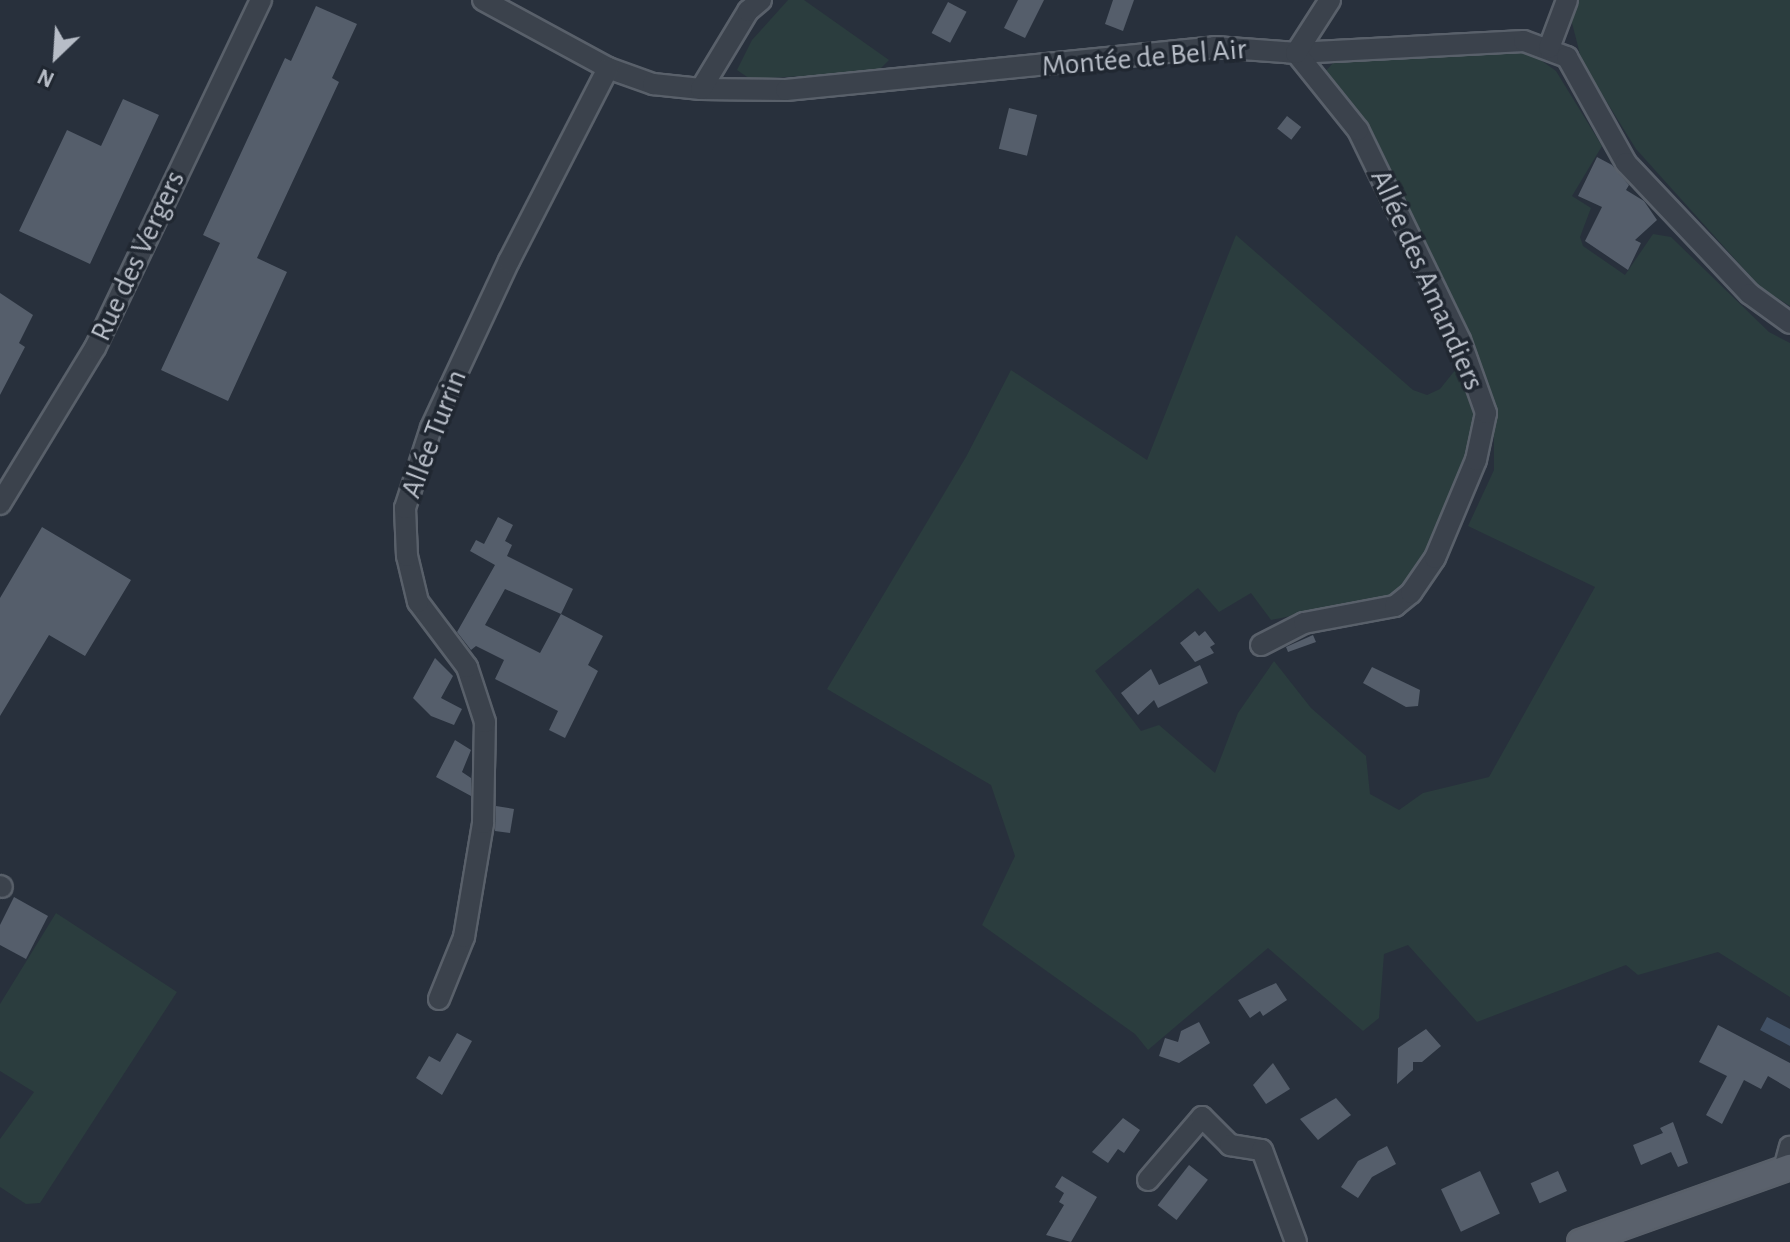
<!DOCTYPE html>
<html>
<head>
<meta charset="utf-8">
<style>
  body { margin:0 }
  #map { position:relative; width:1790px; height:1242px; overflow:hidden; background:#28303c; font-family:"Alegreya Sans",sans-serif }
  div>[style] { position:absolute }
  .green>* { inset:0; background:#2b3d3e }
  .water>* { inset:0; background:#415064 }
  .building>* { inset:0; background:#555e6b; transform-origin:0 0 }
  .roads { filter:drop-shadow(2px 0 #59606a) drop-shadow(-2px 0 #59606a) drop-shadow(0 2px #59606a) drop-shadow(0 -2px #59606a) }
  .minor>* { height:20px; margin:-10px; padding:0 10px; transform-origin:10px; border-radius:10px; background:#3b424c }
  .major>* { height:24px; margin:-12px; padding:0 12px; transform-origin:12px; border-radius:12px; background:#5a616c }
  span { translate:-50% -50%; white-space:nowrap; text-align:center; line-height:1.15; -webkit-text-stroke:7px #202731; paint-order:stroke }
  .street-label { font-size:30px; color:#b7bdc7 }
  .north { position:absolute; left:16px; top:16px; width:80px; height:80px; -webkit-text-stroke:6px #202731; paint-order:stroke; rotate:205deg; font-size:22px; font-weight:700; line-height:32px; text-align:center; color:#b7bdc7 }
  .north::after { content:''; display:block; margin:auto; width:28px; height:36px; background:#b7bdc7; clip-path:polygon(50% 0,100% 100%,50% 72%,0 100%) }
</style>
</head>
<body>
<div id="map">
  <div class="green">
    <i style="clip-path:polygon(788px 0,804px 0,889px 60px,877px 72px,750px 79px,737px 70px,752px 40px)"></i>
    <i style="clip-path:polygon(1578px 0,1790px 0,1790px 306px,1761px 288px,1636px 149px,1582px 62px,1571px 19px)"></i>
    <i style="clip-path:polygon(1502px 48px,1535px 56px,1556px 71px,1602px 146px,1572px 196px,1591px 208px,1580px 237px,1583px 246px,1625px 275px,1653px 234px,1671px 237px,1769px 332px,1790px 343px,1790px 997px,1718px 952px,1638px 975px,1626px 965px,1477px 1022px,1408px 945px,1384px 954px,1379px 1018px,1363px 1031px,1268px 948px,1148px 1050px,1135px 1034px,982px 925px,1015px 856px,991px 785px,827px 689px,966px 457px,1011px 370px,1147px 460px,1236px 235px,1413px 390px,1427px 395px,1440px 389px,1460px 364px,1476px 411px,1475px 433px,1433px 542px,1413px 575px,1392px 596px,1271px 620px,1251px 593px,1219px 612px,1198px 588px,1095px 671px,1141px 731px,1159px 725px,1215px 773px,1238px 713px,1274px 661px,1311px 708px,1366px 756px,1370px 794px,1399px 810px,1423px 793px,1489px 777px,1595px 587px,1468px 526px,1494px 470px,1494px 404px,1360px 122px,1319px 78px,1335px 61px)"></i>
    <i style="clip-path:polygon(56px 913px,177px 992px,40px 1203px,26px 1204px,0 1187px,0 1139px,34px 1092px,0 1071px,0 1004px)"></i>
  </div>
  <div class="water">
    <i style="clip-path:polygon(1767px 1017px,1790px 1029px,1790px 1046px,1760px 1030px)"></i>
  </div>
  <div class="building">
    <i style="clip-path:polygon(1018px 0,1044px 0,1025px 38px,1004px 28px)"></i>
    <i style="clip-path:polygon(1113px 0,1134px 0,1123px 31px,1105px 24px)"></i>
    <i style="left:948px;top:2px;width:21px;height:35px;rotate:28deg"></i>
    <i style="clip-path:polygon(316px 6px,357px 24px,332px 78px,339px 82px,257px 258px,287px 272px,228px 401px,161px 370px,220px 243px,203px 235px,285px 58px,291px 61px)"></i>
    <i style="clip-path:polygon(123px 99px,159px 115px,90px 264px,19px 231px,67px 130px,101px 146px)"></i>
    <i style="left:1009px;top:108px;width:29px;height:42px;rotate:14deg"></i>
    <i style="left:1287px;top:116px;width:18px;height:16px;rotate:38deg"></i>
    <i style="clip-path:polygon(1597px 157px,1612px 165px,1629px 185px,1626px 190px,1644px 201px,1657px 220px,1635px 240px,1641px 243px,1628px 270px,1585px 241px,1602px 207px,1578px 196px)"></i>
    <i style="clip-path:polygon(0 293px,33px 315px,19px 343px,25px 347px,0 395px)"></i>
    <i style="clip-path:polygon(evenodd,498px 517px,513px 525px,505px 541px,512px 545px,507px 556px,573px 589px,561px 614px,603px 636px,588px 665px,598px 671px,565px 738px,549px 730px,558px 711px,495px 679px,504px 660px,476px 646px,471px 650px,457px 632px,495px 565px,470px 551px,476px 540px,484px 544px,498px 517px,505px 589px,561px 614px,540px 653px,485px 625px,505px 589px)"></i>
    <i style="clip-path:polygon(42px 527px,131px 580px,85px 656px,49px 635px,0 716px,0 598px)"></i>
    <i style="clip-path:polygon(1195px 631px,1199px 636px,1205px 631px,1215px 644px,1210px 647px,1214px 653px,1195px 662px,1180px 643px)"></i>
    <i style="clip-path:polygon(1313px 635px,1316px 642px,1288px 652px,1286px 647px)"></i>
    <i style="clip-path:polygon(435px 658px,453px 676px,441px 698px,462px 709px,454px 725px,431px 716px,413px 698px)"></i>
    <i style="clip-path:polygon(1200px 665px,1208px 683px,1158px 708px,1154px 700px,1138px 715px,1121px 693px,1151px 669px,1159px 685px)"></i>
    <i style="clip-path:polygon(1372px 667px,1420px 690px,1418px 706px,1406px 707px,1363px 683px)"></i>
    <i style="clip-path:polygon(455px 740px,471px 750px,462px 772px,471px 778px,471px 796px,436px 777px)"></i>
    <i style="clip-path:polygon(496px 806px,514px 809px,510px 833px,495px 831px)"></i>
    <i style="clip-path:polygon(14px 897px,48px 916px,26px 959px,0 945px,0 925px)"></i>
    <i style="clip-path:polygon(1276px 983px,1287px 1000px,1263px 1016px,1260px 1011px,1250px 1018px,1238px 1000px)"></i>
    <i style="clip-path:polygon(1199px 1022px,1210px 1043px,1179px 1063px,1159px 1056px,1165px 1038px,1178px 1042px,1181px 1031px)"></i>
    <i style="clip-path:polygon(1718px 1025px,1790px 1063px,1790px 1089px,1768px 1076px,1761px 1089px,1744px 1080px,1722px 1124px,1706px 1115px,1727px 1076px,1699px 1062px)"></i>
    <i style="clip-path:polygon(1426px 1029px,1441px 1046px,1422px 1062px,1413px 1062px,1413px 1070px,1397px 1084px,1398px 1048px)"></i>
    <i style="clip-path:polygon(457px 1033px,472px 1041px,442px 1095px,416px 1078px,429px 1056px,440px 1062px)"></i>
    <i style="clip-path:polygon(1273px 1063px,1290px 1089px,1266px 1104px,1253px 1085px)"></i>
    <i style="clip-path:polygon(1336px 1098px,1351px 1115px,1318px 1140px,1300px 1119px)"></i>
    <i style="clip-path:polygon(1123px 1118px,1140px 1130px,1124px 1153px,1118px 1149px,1108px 1163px,1092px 1152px)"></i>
    <i style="clip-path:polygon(1673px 1122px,1688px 1163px,1678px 1167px,1671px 1152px,1641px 1165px,1633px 1145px,1663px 1133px,1660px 1128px)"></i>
    <i style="clip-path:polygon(1387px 1146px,1396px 1164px,1372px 1177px,1358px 1198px,1341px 1187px,1358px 1161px)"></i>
    <i style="left:1189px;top:1165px;width:24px;height:51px;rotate:38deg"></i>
    <i style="left:1480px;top:1171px;width:47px;height:43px;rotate:65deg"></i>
    <i style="left:1558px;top:1171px;width:22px;height:30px;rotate:66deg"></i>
    <i style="clip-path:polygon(1062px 1176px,1097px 1197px,1071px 1242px,1046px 1235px,1064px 1205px,1059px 1202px,1064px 1193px,1055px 1187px)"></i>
  </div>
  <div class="roads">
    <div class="minor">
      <i style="left:483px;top:0;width:142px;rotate:28.5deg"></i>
      <i style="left:608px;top:68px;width:48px;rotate:19.6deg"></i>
      <i style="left:653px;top:84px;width:48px;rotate:5.9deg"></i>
      <i style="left:701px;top:89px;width:85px;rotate:0.7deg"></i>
      <i style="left:786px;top:90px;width:431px;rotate:-5.7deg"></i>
      <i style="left:1215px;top:47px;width:81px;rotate:4.2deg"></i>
      <i style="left:1296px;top:53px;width:228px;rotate:-3deg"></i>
      <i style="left:1524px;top:41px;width:46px;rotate:20.4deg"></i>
      <i style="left:1567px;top:57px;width:121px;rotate:60.9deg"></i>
      <i style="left:1626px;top:163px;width:180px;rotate:46.6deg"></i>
      <i style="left:1750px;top:294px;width:49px;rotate:35.9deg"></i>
      <i style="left:1549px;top:48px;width:51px;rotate:-69.4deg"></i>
      <i style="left:701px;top:89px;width:91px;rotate:-58.9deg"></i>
      <i style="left:748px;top:11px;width:17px;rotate:-40deg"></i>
      <i style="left:0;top:504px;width:183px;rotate:-58.7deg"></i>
      <i style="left:95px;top:348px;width:386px;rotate:-64.5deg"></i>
      <i style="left:1261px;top:645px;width:48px;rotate:-27.1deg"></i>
      <i style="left:1304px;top:623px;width:93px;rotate:-10.6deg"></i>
      <i style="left:1395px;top:606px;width:21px;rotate:-39deg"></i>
      <i style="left:1411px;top:593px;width:42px;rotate:-55.6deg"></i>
      <i style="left:1435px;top:558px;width:106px;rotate:-67.3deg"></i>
      <i style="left:1476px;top:460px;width:48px;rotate:-78deg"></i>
      <i style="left:1486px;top:413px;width:77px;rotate:-109.6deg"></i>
      <i style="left:1460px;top:340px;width:233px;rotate:-115.9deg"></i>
      <i style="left:1358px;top:130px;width:99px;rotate:-128.8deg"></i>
      <i style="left:1296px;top:53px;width:63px;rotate:-57.3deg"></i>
      <i style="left:0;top:886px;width:2px;rotate:27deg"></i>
      <i style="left:439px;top:999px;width:67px;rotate:-68deg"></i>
      <i style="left:464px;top:937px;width:116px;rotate:-80.5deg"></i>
      <i style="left:483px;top:823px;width:101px;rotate:-88.9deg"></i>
      <i style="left:485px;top:722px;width:58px;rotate:-108.1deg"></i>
      <i style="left:467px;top:667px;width:81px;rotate:-127deg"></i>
      <i style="left:418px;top:602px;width:47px;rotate:-103.4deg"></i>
      <i style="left:407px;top:556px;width:48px;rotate:-92.4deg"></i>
      <i style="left:405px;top:508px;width:84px;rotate:-72deg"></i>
      <i style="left:431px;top:428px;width:184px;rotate:-65deg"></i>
      <i style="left:509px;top:261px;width:217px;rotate:-62.8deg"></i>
      <i style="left:1784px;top:1169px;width:23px;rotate:-75deg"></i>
      <i style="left:1148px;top:1180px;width:83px;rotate:-49.4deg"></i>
      <i style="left:1202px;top:1117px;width:40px;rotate:45deg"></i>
      <i style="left:1230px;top:1145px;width:32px;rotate:9deg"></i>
      <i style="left:1262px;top:1150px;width:98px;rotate:69.7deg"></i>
    </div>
    <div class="major">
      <i style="left:1580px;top:1242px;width:223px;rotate:-19.7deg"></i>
    </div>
  </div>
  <div class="street-label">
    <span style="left:1144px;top:58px;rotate:-5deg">Montée de Bel Air</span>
    <span style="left:138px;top:256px;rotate:-65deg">Rue des Vergers</span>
    <span style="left:1427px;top:280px;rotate:66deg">Allée des Amandiers</span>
    <span style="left:434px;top:434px;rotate:-69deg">Allée Turrin</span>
  </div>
  <div class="north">N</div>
</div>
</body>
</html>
